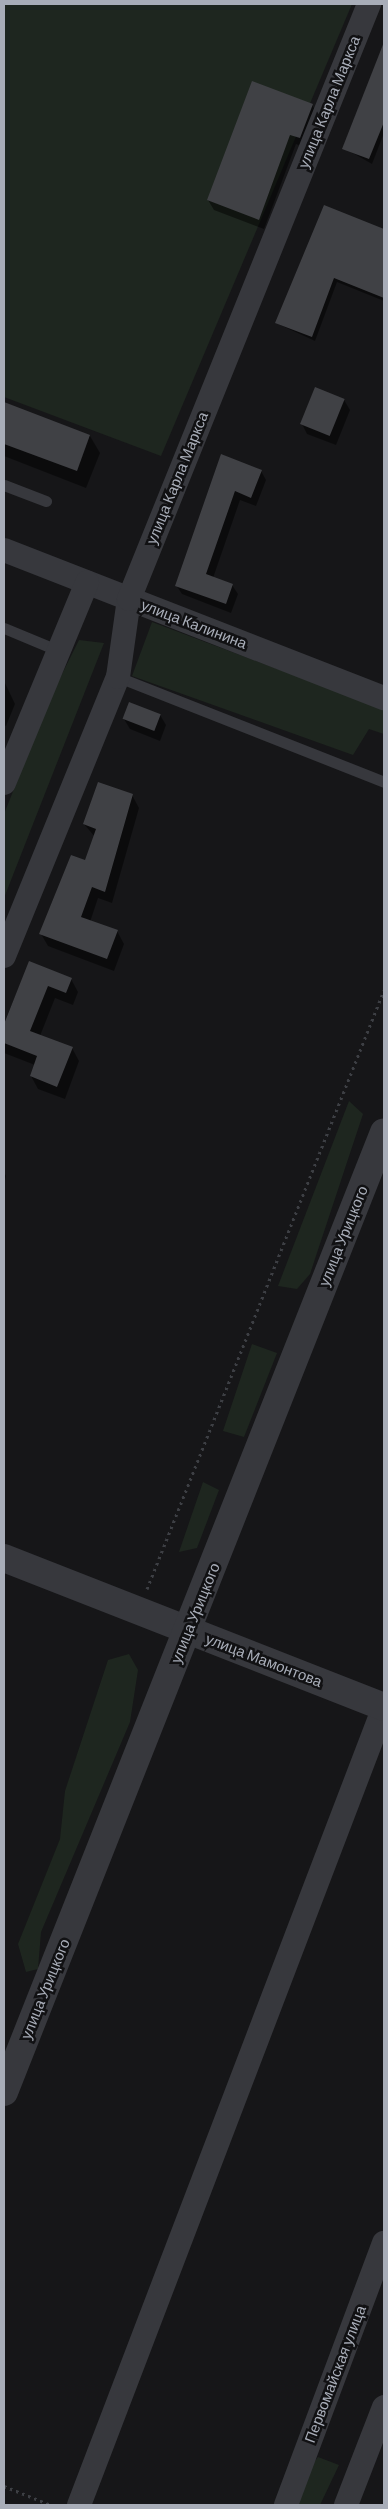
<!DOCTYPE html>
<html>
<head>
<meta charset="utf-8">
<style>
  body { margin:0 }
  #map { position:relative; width:388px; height:2509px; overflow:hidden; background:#161618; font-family:Barlow,sans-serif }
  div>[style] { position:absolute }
  .green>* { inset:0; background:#1e261f }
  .shadow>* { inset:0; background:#0007 }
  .building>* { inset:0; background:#404145; transform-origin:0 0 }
  .path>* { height:3px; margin-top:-1.5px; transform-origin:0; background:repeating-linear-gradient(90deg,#3d3f44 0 2.5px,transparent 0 6.5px) }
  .service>* { height:11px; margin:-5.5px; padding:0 5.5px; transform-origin:5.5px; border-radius:5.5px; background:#37383d }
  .minor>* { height:24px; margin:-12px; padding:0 12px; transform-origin:12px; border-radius:12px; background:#37383d }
  .tertiary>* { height:28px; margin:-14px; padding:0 14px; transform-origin:14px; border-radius:14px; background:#37383d }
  span { translate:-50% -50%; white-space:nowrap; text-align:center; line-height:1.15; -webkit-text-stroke:5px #111113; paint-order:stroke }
  .street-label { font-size:15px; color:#a8adb8 }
  .frame { position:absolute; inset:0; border:5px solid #a8adb8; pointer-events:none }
</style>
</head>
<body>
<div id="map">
  <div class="green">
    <i style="clip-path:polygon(4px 4px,352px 4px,161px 456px,4px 397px)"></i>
    <i style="clip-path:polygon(152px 622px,374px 705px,384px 711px,384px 734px,369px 729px,353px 755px,132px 676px)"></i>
    <i style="clip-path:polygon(79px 640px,104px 643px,4px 898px,4px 814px,51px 696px)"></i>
    <i style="clip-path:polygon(349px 1101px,363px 1114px,310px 1274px,297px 1289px,278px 1286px)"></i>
    <i style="clip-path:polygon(252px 1344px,277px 1353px,244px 1437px,223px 1431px)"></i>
    <i style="clip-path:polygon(203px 1482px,219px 1490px,197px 1548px,179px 1552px)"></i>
    <i style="clip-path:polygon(129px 1654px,138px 1670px,130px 1722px,41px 1932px,38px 1969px,26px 1972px,18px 1944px,60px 1839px,65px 1791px,108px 1660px)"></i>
    <i style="clip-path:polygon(318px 2457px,339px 2465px,320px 2505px,291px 2505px,294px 2487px)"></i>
  </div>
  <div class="shadow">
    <i style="clip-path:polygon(375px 66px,384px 70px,384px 133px,372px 164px,344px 148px)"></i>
    <i style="clip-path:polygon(312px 105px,318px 115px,306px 148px,296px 144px,264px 229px,214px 210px,208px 200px)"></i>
    <i style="clip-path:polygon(325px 207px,384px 231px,384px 301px,337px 282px,315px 341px,276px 323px)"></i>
    <i style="clip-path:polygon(344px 400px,350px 410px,336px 445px,307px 434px,302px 424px)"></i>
    <i style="clip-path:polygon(4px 403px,90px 436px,100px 453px,86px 488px,4px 456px)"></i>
    <i style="clip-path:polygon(222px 455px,261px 471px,266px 480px,256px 506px,240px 500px,213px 578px,232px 585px,238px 594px,231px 613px,182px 594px,176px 585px)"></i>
    <i style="clip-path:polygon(4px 681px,15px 704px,6px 726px,4px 725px)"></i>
    <i style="clip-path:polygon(129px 704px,160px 715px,166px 725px,160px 741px,130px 729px,124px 719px)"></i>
    <i style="clip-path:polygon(132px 795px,139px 808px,112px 903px,98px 898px,90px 922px,117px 931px,124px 944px,114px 971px,48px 946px,41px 934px,86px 862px,95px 837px,84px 824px)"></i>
    <i style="clip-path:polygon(29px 963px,71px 979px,78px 992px,73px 1005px,55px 998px,40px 1036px,72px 1048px,79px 1061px,65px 1099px,38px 1089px,31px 1076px,35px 1065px,4px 1053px,4px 1023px)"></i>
    <i style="clip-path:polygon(4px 1172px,6px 1176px,4px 1184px)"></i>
  </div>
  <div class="building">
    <i style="clip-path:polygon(384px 42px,384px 122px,369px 159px,342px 149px)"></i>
    <i style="clip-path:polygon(252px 81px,313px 104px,300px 138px,290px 135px,259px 220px,207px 200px)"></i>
    <i style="clip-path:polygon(324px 205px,384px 229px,384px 298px,334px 278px,312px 337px,275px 323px)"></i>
    <i style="left:315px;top:387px;width:32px;height:40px;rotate:22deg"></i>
    <i style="clip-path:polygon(4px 402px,90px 435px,77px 471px,4px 444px)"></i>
    <i style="clip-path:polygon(221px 454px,262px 470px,251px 498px,235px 491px,206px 574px,233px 584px,226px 604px,175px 586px)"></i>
    <i style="left:129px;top:702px;width:34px;height:18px;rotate:21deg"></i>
    <i style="clip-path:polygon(98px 782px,133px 794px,105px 892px,92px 887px,81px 917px,118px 930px,107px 959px,39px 934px,71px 855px,85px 860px,96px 829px,83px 824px)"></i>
    <i style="clip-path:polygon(29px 961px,72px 978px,66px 993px,48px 986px,30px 1031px,73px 1047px,57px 1087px,30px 1076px,37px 1056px,4px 1043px,4px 1024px)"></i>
  </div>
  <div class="path">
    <i style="left:147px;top:1589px;width:644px;rotate:-68.41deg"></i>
    <i style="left:4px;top:2486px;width:51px;rotate:22deg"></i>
  </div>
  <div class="service">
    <i style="left:4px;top:485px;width:45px;rotate:20.9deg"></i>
    <i style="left:4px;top:628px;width:57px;rotate:22.5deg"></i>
    <i style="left:118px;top:677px;width:286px;rotate:21.5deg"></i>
  </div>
  <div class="minor">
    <i style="left:4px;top:550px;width:408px;rotate:21.3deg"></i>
    <i style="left:4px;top:783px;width:217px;rotate:-67.5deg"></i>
    <i style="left:4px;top:956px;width:301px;rotate:-67.8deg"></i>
    <i style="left:118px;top:677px;width:79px;rotate:-82deg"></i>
    <i style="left:129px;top:599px;width:642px;rotate:-68.03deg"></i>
    <i style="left:79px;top:2505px;width:854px;rotate:-69.08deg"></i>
    <i style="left:286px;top:2505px;width:280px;rotate:-69.5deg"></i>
    <i style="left:346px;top:2505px;width:105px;rotate:-68.8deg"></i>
  </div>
  <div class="tertiary">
    <i style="left:4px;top:1558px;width:408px;rotate:21.4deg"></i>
    <i style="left:4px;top:2092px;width:1032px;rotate:-68.4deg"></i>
  </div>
  <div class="street-label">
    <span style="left:329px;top:102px;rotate:-68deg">улица Карла Маркса</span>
    <span style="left:177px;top:478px;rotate:-68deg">улица Карла Маркса</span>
    <span style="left:194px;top:624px;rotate:21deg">улица Калинина</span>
    <span style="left:343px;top:1236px;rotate:-68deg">улица Урицкого</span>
    <span style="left:195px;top:1613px;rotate:-68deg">улица Урицкого</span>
    <span style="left:264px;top:1660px;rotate:21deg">улица Мамонтова</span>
    <span style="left:45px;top:1989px;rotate:-68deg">улица Урицкого</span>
    <span style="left:335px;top:2374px;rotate:-69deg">Первомайская улица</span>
  </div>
  <div class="frame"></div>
</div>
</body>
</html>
